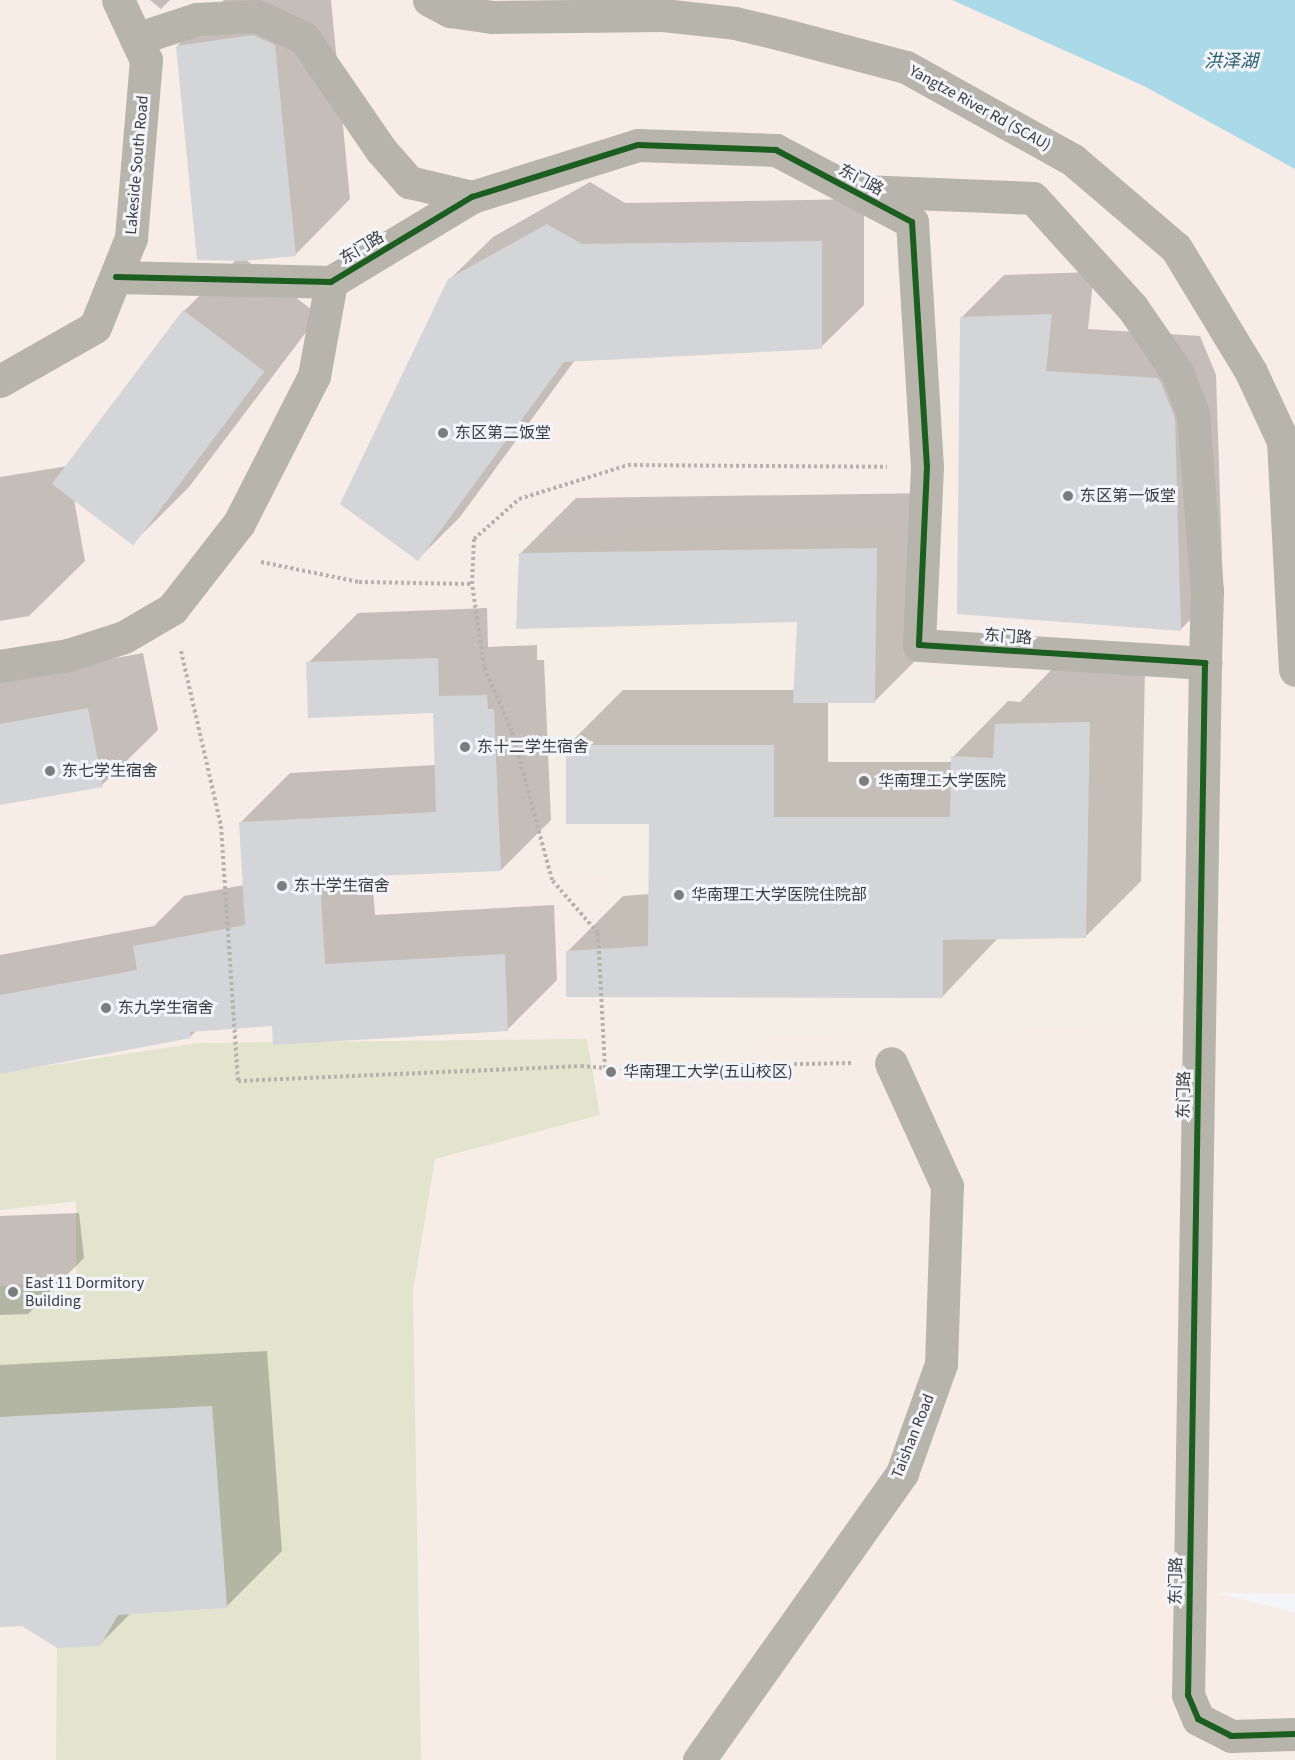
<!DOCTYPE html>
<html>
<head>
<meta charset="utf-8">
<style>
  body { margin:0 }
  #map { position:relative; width:1295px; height:1760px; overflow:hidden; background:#f3f5f8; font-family:"Source Sans 3","Noto Sans SC",sans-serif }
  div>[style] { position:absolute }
  .education>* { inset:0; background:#f7ede6 }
  .medical>* { inset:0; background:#f5eee4 }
  .green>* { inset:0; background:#e2e4ce }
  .water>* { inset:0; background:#aadae8 }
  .shadow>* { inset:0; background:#0003 }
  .building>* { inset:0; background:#d4d5d8; transform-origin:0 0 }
  .path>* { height:4px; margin-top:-2px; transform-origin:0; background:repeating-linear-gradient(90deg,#b5b3ac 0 3px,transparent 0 6px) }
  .minor>* { height:33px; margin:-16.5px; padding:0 16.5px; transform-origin:16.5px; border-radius:16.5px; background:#b7b4ab }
  .cycleway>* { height:6px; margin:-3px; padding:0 3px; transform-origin:3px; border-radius:3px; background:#1b5e20 }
  .dots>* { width:16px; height:16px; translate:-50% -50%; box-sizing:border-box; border:3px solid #f2f4f9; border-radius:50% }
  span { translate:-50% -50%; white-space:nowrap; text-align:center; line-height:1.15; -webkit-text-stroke:6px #f2f4f9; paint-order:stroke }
  .street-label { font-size:16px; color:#3b3c3e }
  .poi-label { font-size:16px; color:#3b3c3e }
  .left { translate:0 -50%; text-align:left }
  .water-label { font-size:18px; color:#275e6c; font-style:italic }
</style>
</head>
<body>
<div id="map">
  <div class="education">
    <i style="clip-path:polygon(0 0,1295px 0,1295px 1594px,1216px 1593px,1295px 1612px,1295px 1760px,0 1760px)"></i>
  </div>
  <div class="medical">
    <i style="clip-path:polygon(903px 526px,908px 672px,1178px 693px,1177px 1026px,761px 1039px,754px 1073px,628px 1073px,604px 877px,556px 869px,543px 668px,504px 642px,511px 531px)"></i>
  </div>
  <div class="green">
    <i style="clip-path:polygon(587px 1039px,600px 1115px,435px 1159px,413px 1291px,421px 1760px,56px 1760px,57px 1648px,118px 1615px,227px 1608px,212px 1406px,0 1417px,0 1286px,76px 1281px,76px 1201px,0 1210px,0 1073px,198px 1043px)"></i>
  </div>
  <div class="water">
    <i style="clip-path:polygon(952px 0,1295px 0,1295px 169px,1144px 86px)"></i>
  </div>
  <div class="shadow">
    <i style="clip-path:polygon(150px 0,170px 0,161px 9px)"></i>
    <i style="clip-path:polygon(224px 0,331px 0,350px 199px,295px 255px,246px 260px,319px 315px,189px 487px,133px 543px,74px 499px,85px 561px,29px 616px,0 621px,0 477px,68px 466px,184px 311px,236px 260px,177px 46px)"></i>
    <i style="clip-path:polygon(590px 182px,625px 203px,864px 199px,864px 305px,821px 347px,575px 360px,460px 517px,418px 559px,449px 280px,493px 237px)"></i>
    <i style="clip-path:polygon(1094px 272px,1088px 329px,1200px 336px,1216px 375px,1223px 587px,1181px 629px,962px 317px,1004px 275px)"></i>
    <i style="clip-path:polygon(931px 493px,930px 646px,874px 702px,828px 702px,828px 762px,953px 762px,953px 757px,1008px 701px,1020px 702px,1052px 669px,1145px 667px,1141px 881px,1085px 937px,998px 938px,942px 997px,568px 951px,623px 896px,650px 894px,650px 822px,568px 745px,623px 690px,795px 690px,799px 620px,520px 554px,576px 498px)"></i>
    <i style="clip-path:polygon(487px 608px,488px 647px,537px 645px,537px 660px,544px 660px,551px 820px,501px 870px,372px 875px,375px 915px,554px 905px,557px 980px,507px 1030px,273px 1025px,197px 1030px,190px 1037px,0 1072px,0 955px,154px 926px,184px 896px,244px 885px,240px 823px,290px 773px,436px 765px,434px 711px,308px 663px,358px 613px)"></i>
    <i style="clip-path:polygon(143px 653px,158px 730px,102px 785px,0 804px,0 679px)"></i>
    <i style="clip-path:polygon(79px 1213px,84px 1258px,28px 1314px,0 1315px,0 1216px)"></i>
    <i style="clip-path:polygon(267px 1351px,282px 1551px,227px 1606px,131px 1613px,100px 1644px,22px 1624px,0 1626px,0 1365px)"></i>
  </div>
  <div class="building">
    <i style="clip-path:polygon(253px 35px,275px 45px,296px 256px,244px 261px,197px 260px,176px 46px)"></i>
    <i style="clip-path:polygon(547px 224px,582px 244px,822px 241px,822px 349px,564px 362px,418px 561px,340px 504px,448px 279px)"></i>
    <i style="left:183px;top:310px;width:102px;height:218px;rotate:37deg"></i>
    <i style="clip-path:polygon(1052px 314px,1046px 371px,1158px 378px,1161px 383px,1175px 418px,1181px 631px,957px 614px,960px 317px)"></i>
    <i style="clip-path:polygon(877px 548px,875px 703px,793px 703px,797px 622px,516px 629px,519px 553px)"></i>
    <i style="clip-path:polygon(438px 658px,439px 696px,487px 695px,488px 709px,494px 709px,501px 871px,320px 878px,325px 964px,505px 954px,508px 1031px,273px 1045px,272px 1026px,190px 1032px,191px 1038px,0 1074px,0 995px,137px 970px,133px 946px,245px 925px,239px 822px,436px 812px,433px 713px,308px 718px,306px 662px)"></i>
    <i style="clip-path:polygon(88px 708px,103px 787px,0 805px,0 724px)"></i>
    <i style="clip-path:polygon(1090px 722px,1086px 938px,943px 940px,943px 998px,566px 997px,566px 951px,648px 946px,649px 824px,566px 824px,566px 745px,774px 745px,774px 817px,950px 817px,951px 756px,993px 758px,995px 724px)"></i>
    <i style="clip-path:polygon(212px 1406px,227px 1608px,118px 1615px,100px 1646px,57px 1648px,22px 1626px,0 1627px,0 1417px)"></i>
  </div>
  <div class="path">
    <i style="left:261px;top:562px;width:100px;rotate:11.5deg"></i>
    <i style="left:359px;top:582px;width:113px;rotate:1deg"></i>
    <i style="left:181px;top:651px;width:180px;rotate:77.1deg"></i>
    <i style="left:221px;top:826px;width:256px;rotate:86.2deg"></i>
    <i style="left:238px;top:1081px;width:343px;rotate:-2.5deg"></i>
    <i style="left:581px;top:1066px;width:24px;rotate:5deg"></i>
    <i style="left:851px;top:1063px;width:246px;rotate:178.8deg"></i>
    <i style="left:605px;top:1068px;width:135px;rotate:-93deg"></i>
    <i style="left:598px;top:933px;width:70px;rotate:-131deg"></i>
    <i style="left:552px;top:880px;width:154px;rotate:-105deg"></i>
    <i style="left:512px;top:731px;width:70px;rotate:-113.6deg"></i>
    <i style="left:484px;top:667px;width:84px;rotate:-98.2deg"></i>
    <i style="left:472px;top:584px;width:45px;rotate:-87.5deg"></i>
    <i style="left:474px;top:539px;width:60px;rotate:-41.6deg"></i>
    <i style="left:519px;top:499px;width:114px;rotate:-17.3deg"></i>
    <i style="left:628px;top:465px;width:259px;rotate:0.4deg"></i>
  </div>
  <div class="minor">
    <i style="left:429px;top:0;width:24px;rotate:28deg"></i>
    <i style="left:450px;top:11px;width:42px;rotate:8.1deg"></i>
    <i style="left:492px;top:17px;width:171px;rotate:-0.7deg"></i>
    <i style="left:663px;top:15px;width:72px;rotate:6.3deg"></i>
    <i style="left:735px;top:23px;width:47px;rotate:13.4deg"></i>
    <i style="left:781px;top:34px;width:129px;rotate:14.8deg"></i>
    <i style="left:906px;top:67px;width:191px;rotate:29.1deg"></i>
    <i style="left:1073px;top:160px;width:135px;rotate:40.5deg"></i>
    <i style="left:1176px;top:248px;width:145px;rotate:58.8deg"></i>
    <i style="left:1251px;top:372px;width:76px;rotate:65.1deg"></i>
    <i style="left:1283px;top:441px;width:229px;rotate:87deg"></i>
    <i style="left:136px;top:39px;width:64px;rotate:-18.2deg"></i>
    <i style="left:197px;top:19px;width:60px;rotate:-2.9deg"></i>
    <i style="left:257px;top:16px;width:52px;rotate:25.1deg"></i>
    <i style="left:304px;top:38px;width:136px;rotate:55.5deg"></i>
    <i style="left:381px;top:150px;width:43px;rotate:48.8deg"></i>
    <i style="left:409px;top:182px;width:65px;rotate:13.4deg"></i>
    <i style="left:862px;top:191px;width:171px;rotate:2.3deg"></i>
    <i style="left:1033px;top:198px;width:147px;rotate:47.8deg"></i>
    <i style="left:1132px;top:307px;width:81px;rotate:55.5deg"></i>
    <i style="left:1178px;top:374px;width:43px;rotate:69.4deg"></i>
    <i style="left:1193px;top:414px;width:177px;rotate:85.5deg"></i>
    <i style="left:1207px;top:590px;width:73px;rotate:91.6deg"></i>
    <i style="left:116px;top:277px;width:215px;rotate:1.3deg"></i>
    <i style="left:331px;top:282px;width:165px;rotate:-31.1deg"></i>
    <i style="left:472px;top:197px;width:174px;rotate:-17.4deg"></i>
    <i style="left:638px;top:145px;width:138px;rotate:2.1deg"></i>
    <i style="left:776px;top:150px;width:154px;rotate:27.9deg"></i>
    <i style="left:912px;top:222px;width:245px;rotate:86.5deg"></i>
    <i style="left:927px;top:467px;width:178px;rotate:92.6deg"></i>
    <i style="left:919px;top:645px;width:287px;rotate:3.6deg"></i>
    <i style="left:1205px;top:663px;width:1032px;rotate:90.94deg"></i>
    <i style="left:1188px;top:1695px;width:26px;rotate:67deg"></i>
    <i style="left:1198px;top:1719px;width:37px;rotate:27deg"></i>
    <i style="left:1231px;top:1736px;width:64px;rotate:-1.8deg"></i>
    <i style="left:0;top:381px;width:109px;rotate:-29.6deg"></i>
    <i style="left:95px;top:327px;width:96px;rotate:-68deg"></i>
    <i style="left:131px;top:238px;width:179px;rotate:-85.2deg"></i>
    <i style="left:146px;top:60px;width:66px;rotate:-115deg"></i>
    <i style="left:0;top:666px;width:69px;rotate:-9.2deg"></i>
    <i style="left:68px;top:655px;width:59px;rotate:-17.8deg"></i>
    <i style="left:124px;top:637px;width:56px;rotate:-30.3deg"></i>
    <i style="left:172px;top:609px;width:109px;rotate:-52.1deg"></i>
    <i style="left:239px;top:523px;width:165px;rotate:-63deg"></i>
    <i style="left:314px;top:376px;width:96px;rotate:-79.7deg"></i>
    <i style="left:699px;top:1760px;width:352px;rotate:-54.7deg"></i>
    <i style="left:902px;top:1473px;width:116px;rotate:-70.3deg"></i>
    <i style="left:941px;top:1364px;width:178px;rotate:-88.1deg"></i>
    <i style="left:947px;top:1186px;width:135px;rotate:-114.5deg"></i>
  </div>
  <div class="cycleway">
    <i style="left:116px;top:277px;width:215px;rotate:1.3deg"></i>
    <i style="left:331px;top:282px;width:165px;rotate:-31.1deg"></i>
    <i style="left:472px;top:197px;width:174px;rotate:-17.4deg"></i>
    <i style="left:638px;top:145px;width:138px;rotate:2.1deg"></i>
    <i style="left:776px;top:150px;width:154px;rotate:27.9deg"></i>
    <i style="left:912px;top:222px;width:245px;rotate:86.5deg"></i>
    <i style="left:927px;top:467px;width:178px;rotate:92.6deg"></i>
    <i style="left:919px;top:645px;width:287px;rotate:3.6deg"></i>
    <i style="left:1205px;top:663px;width:1032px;rotate:90.94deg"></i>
    <i style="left:1188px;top:1695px;width:26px;rotate:67deg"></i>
    <i style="left:1198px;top:1719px;width:37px;rotate:27deg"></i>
    <i style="left:1231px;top:1736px;width:64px;rotate:-1.8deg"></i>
  </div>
  <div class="dots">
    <i style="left:443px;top:433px;background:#7b7d7f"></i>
    <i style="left:1068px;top:496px;background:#7b7d7f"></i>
    <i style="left:465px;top:747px;background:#7b7d7f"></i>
    <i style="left:50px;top:771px;background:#7b7d7f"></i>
    <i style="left:864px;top:781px;background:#7b7d7f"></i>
    <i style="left:282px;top:886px;background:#7b7d7f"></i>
    <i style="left:679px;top:895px;background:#7b7d7f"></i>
    <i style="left:106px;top:1008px;background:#7b7d7f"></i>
    <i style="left:611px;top:1072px;background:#7b7d7f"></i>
    <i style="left:13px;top:1292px;background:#7b7d7f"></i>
  </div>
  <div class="street-label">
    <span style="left:980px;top:108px;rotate:29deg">Yangtze River Rd (SCAU)</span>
    <span style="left:137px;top:165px;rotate:-85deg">Lakeside South Road</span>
    <span style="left:861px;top:180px;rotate:28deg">东门路</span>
    <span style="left:362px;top:248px;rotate:-31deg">东门路</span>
    <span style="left:1008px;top:637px;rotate:4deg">东门路</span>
    <span style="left:1184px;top:1095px;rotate:-89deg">东门路</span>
    <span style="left:913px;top:1436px;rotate:-68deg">Taishan Road</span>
    <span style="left:1176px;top:1581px;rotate:-89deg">东门路</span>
  </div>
  <div class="poi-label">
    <span class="left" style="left:455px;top:433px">东区第二饭堂</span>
    <span class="left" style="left:1080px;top:496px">东区第一饭堂</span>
    <span class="left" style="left:477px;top:747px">东十二学生宿舍</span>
    <span class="left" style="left:62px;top:771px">东七学生宿舍</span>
    <span class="left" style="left:878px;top:781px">华南理工大学医院</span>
    <span class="left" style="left:294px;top:886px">东十学生宿舍</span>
    <span class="left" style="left:691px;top:895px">华南理工大学医院住院部</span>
    <span class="left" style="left:118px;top:1008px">东九学生宿舍</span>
    <span class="left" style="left:623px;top:1072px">华南理工大学(五山校区)</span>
    <span class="left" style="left:25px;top:1292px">East 11 Dormitory<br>Building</span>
  </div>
  <div class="water-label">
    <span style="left:1231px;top:62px">洪泽湖</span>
  </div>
</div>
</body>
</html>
